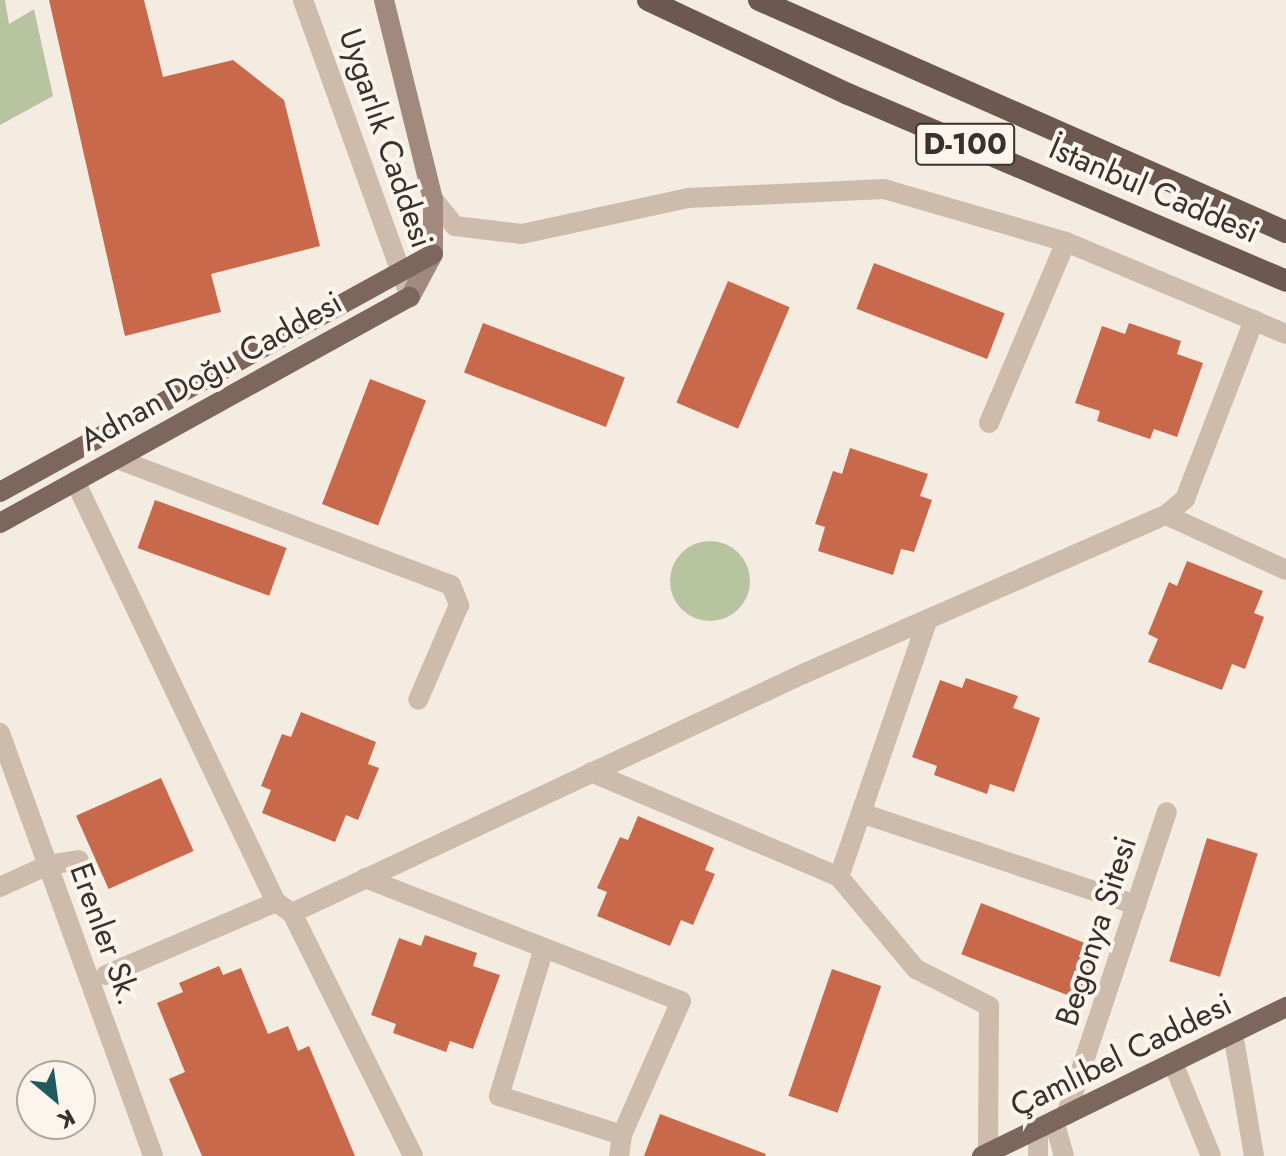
<!DOCTYPE html>
<html>
<head>
<meta charset="utf-8">
<style>
  body { margin:0 }
  #map { position:relative; width:1286px; height:1156px; overflow:hidden; background:#f4ebe1; font-family:Jost,sans-serif }
  div>[style] { position:absolute }
  .green>* { inset:0; background:#b8c4a0 }
  .round { border-radius:50% }
  .building>* { inset:0; background:#c8694b; transform-origin:0 0 }
  .pedestrian>* { height:20px; margin:-10px; padding:0 10px; transform-origin:10px; border-radius:10px; background:#cdbbac }
  .minor>* { height:20px; margin:-10px; padding:0 10px; transform-origin:10px; border-radius:10px; background:#cdbbac }
  .secondary>* { height:20px; margin:-10px; padding:0 10px; transform-origin:10px; border-radius:10px; background:#a18a7d }
  .primary>* { height:20px; margin:-10px; padding:0 10px; transform-origin:10px; border-radius:10px; background:#7d675c }
  .trunk>* { height:22px; margin:-11px; padding:0 11px; transform-origin:11px; border-radius:11px; background:#6c584f }
  span { translate:-50% -50%; white-space:nowrap; text-align:center; line-height:1.15; -webkit-text-stroke:8px #fbf5ee; paint-order:stroke }
  .shield-label span { padding:2px 6px; background:#fbf5ee; border:2px solid; border-radius:6px; -webkit-text-stroke-width:0 }
  .shield-label { font-size:30px; color:#3b302b; font-weight:700 }
  .street-label { font-size:32px; color:#3b302b }
  .north { position:absolute; left:16px; top:1060px; width:80px; height:80px; box-sizing:border-box; background:#fbf5ee; border:2px solid #aea6a0; border-radius:50%; rotate:151deg; font-size:22px; font-weight:700; line-height:32px; text-align:center; color:#3b302b }
  .north::after { content:''; display:block; margin:auto; width:28px; height:36px; background:#1f5a5e; clip-path:polygon(50% 0,100% 100%,50% 72%,0 100%) }
</style>
</head>
<body>
<div id="map">
  <div class="green">
    <i style="clip-path:polygon(0 0,5px 0,9px 24px,34px 9px,53px 96px,0 125px)"></i>
    <i class="round" style="left:670px;top:541px;width:80px;height:80px"></i>
  </div>
  <div class="building">
    <i style="clip-path:polygon(49px 0,144px 0,163px 77px,233px 60px,284px 100px,320px 246px,211px 274px,221px 312px,125px 336px)"></i>
    <i style="left:874px;top:263px;width:140px;height:49px;rotate:21deg"></i>
    <i style="left:728px;top:281px;width:67px;height:132px;rotate:23deg"></i>
    <i style="left:483px;top:323px;width:152px;height:53px;rotate:21deg"></i>
    <i style="clip-path:polygon(1129px 323px,1181px 341px,1177px 354px,1203px 363px,1177px 437px,1154px 429px,1150px 439px,1097px 421px,1100px 411px,1075px 403px,1102px 326px,1125px 334px)"></i>
    <i style="left:370px;top:379px;width:60px;height:134px;rotate:21deg"></i>
    <i style="clip-path:polygon(850px 448px,928px 474px,920px 496px,932px 500px,914px 552px,901px 549px,893px 575px,818px 551px,825px 527px,815px 524px,833px 471px,842px 474px)"></i>
    <i style="left:155px;top:500px;width:140px;height:51px;rotate:20deg"></i>
    <i style="clip-path:polygon(1187px 561px,1263px 591px,1254px 613px,1264px 617px,1245px 669px,1232px 664px,1222px 690px,1148px 662px,1158px 639px,1148px 634px,1169px 582px,1177px 586px)"></i>
    <i style="clip-path:polygon(966px 678px,1018px 696px,1013px 708px,1040px 718px,1014px 792px,990px 784px,987px 794px,934px 775px,937px 766px,912px 757px,940px 680px,962px 688px)"></i>
    <i style="clip-path:polygon(301px 712px,376px 742px,368px 764px,379px 768px,358px 820px,346px 815px,335px 842px,262px 813px,271px 790px,261px 786px,282px 734px,291px 737px)"></i>
    <i style="left:161px;top:778px;width:80px;height:93px;rotate:66deg"></i>
    <i style="clip-path:polygon(638px 816px,714px 848px,705px 870px,715px 874px,693px 925px,681px 920px,670px 946px,597px 916px,607px 892px,597px 888px,620px 837px,628px 840px)"></i>
    <i style="left:1207px;top:838px;width:53px;height:129px;rotate:17deg"></i>
    <i style="left:981px;top:903px;width:126px;height:55px;rotate:21deg"></i>
    <i style="clip-path:polygon(425px 935px,477px 953px,473px 966px,500px 975px,473px 1049px,450px 1041px,446px 1052px,393px 1033px,396px 1024px,371px 1015px,399px 938px,421px 946px)"></i>
    <i style="clip-path:polygon(219px 966px,223px 975px,241px 968px,268px 1034px,288px 1026px,298px 1051px,309px 1046px,355px 1156px,202px 1156px,169px 1079px,185px 1072px,157px 1003px,183px 992px,179px 983px)"></i>
    <i style="left:832px;top:969px;width:52px;height:134px;rotate:19deg"></i>
    <i style="clip-path:polygon(660px 1114px,766px 1154px,765px 1156px,644px 1156px)"></i>
  </div>
  <div class="pedestrian">
    <i style="left:591px;top:772px;width:269px;rotate:22.9deg"></i>
    <i style="left:839px;top:877px;width:120px;rotate:50.1deg"></i>
    <i style="left:916px;top:969px;width:82px;rotate:26.9deg"></i>
    <i style="left:989px;top:1006px;width:147px;rotate:90.4deg"></i>
    <i style="left:292px;top:913px;width:564px;rotate:-25.07deg"></i>
    <i style="left:803px;top:674px;width:396px;rotate:-23.7deg"></i>
    <i style="left:1166px;top:515px;width:25px;rotate:-40deg"></i>
    <i style="left:1185px;top:499px;width:192px;rotate:-68.9deg"></i>
  </div>
  <div class="minor">
    <i style="left:303px;top:0;width:316px;rotate:70.2deg"></i>
    <i style="left:433px;top:199px;width:35px;rotate:51deg"></i>
    <i style="left:455px;top:226px;width:67px;rotate:6.8deg"></i>
    <i style="left:522px;top:234px;width:170px;rotate:-12.2deg"></i>
    <i style="left:688px;top:198px;width:196px;rotate:-2.6deg"></i>
    <i style="left:884px;top:189px;width:190px;rotate:16.2deg"></i>
    <i style="left:1066px;top:242px;width:238px;rotate:22.7deg"></i>
    <i style="left:989px;top:423px;width:197px;rotate:-67deg"></i>
    <i style="left:117px;top:459px;width:357px;rotate:20.7deg"></i>
    <i style="left:451px;top:585px;width:22px;rotate:68deg"></i>
    <i style="left:459px;top:605px;width:103px;rotate:113.3deg"></i>
    <i style="left:75px;top:481px;width:467px;rotate:64.5deg"></i>
    <i style="left:276px;top:902px;width:19px;rotate:35deg"></i>
    <i style="left:292px;top:913px;width:271px;rotate:63.5deg"></i>
    <i style="left:1166px;top:515px;width:132px;rotate:24.6deg"></i>
    <i style="left:0;top:733px;width:450px;rotate:70.1deg"></i>
    <i style="left:864px;top:814px;width:287px;rotate:18.5deg"></i>
    <i style="left:839px;top:877px;width:273px;rotate:-71deg"></i>
    <i style="left:365px;top:878px;width:339px;rotate:21.3deg"></i>
    <i style="left:681px;top:1001px;width:146px;rotate:113.8deg"></i>
    <i style="left:622px;top:1135px;width:21px;rotate:98deg"></i>
    <i style="left:0;top:887px;width:53px;rotate:-24.6deg"></i>
    <i style="left:48px;top:865px;width:31px;rotate:-9deg"></i>
    <i style="left:544px;top:948px;width:155px;rotate:106.9deg"></i>
    <i style="left:499px;top:1096px;width:129px;rotate:17.6deg"></i>
    <i style="left:106px;top:975px;width:185px;rotate:-23.2deg"></i>
    <i style="left:1233px;top:1033px;width:125px;rotate:80.3deg"></i>
    <i style="left:1173px;top:1063px;width:100px;rotate:67.8deg"></i>
    <i style="left:1066px;top:1115px;width:319px;rotate:-71.6deg"></i>
    <i style="left:1054px;top:1121px;width:36px;rotate:74deg"></i>
    <i style="left:1038px;top:1129px;width:27px;rotate:90deg"></i>
  </div>
  <div class="secondary">
    <i style="left:384px;top:0;width:205px;rotate:76.2deg"></i>
    <i style="left:433px;top:199px;width:55px;rotate:90deg"></i>
    <i style="left:433px;top:254px;width:49px;rotate:118.1deg"></i>
  </div>
  <div class="primary">
    <i style="left:0;top:492px;width:494px;rotate:-28.8deg"></i>
    <i style="left:0;top:523px;width:468px;rotate:-28.9deg"></i>
    <i style="left:982px;top:1156px;width:339px;rotate:-26.1deg"></i>
  </div>
  <div class="trunk">
    <i style="left:648px;top:0;width:221px;rotate:25.2deg"></i>
    <i style="left:848px;top:94px;width:476px;rotate:23.1deg"></i>
    <i style="left:759px;top:0;width:576px;rotate:23.76deg"></i>
  </div>
  <div class="shield-label">
    <span style="left:965px;top:144px">D-100</span>
  </div>
  <div class="street-label">
    <span style="left:386px;top:138px;rotate:71deg">Uygarlık Caddesi</span>
    <span style="left:1154px;top:190px;rotate:23deg">İstanbul Caddesi</span>
    <span style="left:211px;top:371px;rotate:-29deg">Adnan Doğu Caddesi</span>
    <span style="left:1096px;top:931px;rotate:-72deg">Begonya Sitesi</span>
    <span style="left:105px;top:934px;rotate:70deg">Erenler Sk.</span>
    <span style="left:1121px;top:1055px;rotate:-26deg">Çamlıbel Caddesi</span>
  </div>
  <div class="north">K</div>
</div>
</body>
</html>
